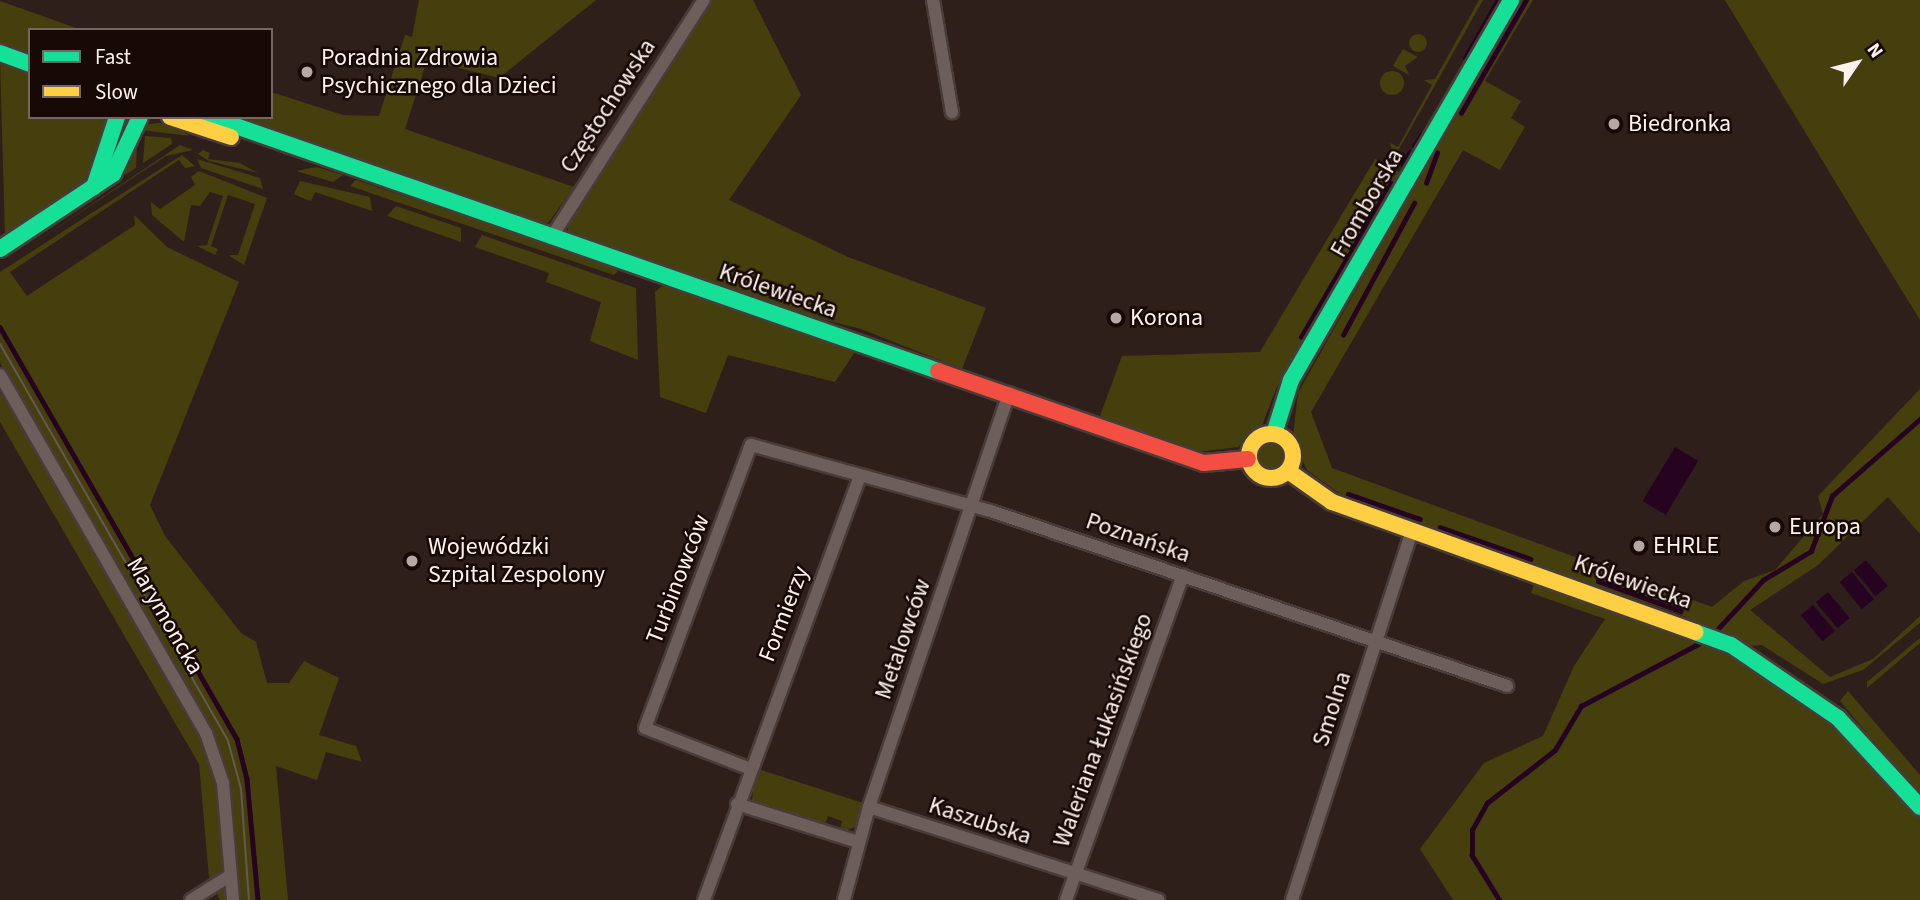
<!DOCTYPE html>
<html>
<head>
<meta charset="utf-8">
<style>
  body { margin:0 }
  #map { position:relative; width:1920px; height:900px; overflow:hidden; background:#2f1f1a; font-family:"Source Sans 3",sans-serif }
  div>[style] { position:absolute }
  .green>* { inset:0; background:#453f0e }
  .round { border-radius:50% }
  .water>* { inset:0; background:#260320; transform-origin:0 0 }
  .stream>* { height:4.5px; margin:-2.25px; padding:0 2.25px; transform-origin:2.25px; border-radius:2.25px; background:#260320 }
  .roads { filter:drop-shadow(2px 0 #483c39) drop-shadow(-2px 0 #483c39) drop-shadow(0 2px #483c39) drop-shadow(0 -2px #483c39) }
  .street>* { height:12px; margin:-6px; padding:0 6px; transform-origin:6px; border-radius:6px; background:#6c5f5b }
  .fast>* { height:16px; margin:-8px; padding:0 8px; transform-origin:8px; border-radius:8px; background:#16e098 }
  .slow>* { height:16px; margin:-8px; padding:0 8px; transform-origin:8px; border-radius:8px; background:#ffcf43 }
  .slow>.ring { margin:-8px; padding:0; box-sizing:content-box; background:none; border:16px solid #ffcf43; border-radius:50% }
  .jam>* { height:16px; margin:-8px; padding:0 8px; transform-origin:8px; border-radius:8px; background:#f24e42 }
  .tram>* { height:2px; margin:-1px; padding:0 1px; transform-origin:1px; border-radius:1px; background:#655855 }
  .dots>* { width:19px; height:19px; translate:-50% -50%; box-sizing:border-box; border:4px solid #160906; border-radius:50% }
  span { translate:-50% -50%; white-space:nowrap; text-align:center; line-height:1.15; -webkit-text-stroke:5px #160906; paint-order:stroke }
  .poi-label { font-size:24px; color:#fff2ee }
  .left { translate:0 -50%; text-align:left }
  .street-label { font-size:24px; color:#fff2ee }
  .legend { position:absolute; left:28px; top:28px; width:245px; height:91px; box-sizing:border-box; background:#160906; border:2px solid #736663; margin:0; padding:9px 12px; list-style:none; font-size:21px; color:#fff2ee }
  .legend li { display:flex; align-items:center; gap:14px; height:35px }
  .legend b { width:35px; border:2px solid #736663 }
  .north { position:absolute; left:1822px; top:28px; width:70px; height:70px; -webkit-text-stroke:5px #160906; paint-order:stroke; rotate:55deg; font-size:19px; font-weight:700; line-height:28px; text-align:center; color:#fff2ee }
  .north::after { content:''; display:block; margin:auto; width:24px; height:32px; background:#fff2ee; clip-path:polygon(50% 0,100% 100%,50% 72%,0 100%) }
</style>
</head>
<body>
<div id="map">
  <div class="green">
    <i style="clip-path:polygon(419px 0,596px 0,499px 78px,427px 60px,405px 129px,574px 187px,549px 222px,540px 225px,221px 117px,271px 117px,271px 92px,343px 115px,379px 116px,405px 35px,412px 37px)"></i>
    <i style="clip-path:polygon(711px 0,753px 0,801px 95px,729px 200px,848px 257px,986px 308px,962px 369px,861px 329px,796px 313px,568px 234px,568px 219px)"></i>
    <i style="clip-path:polygon(1479px 0,1483px 0,1394px 158px,1390px 143px,1398px 147px,1432px 85px,1424px 80px,1435px 79px)"></i>
    <i style="clip-path:polygon(1519px 0,1533px 0,1485px 81px,1521px 101px,1511px 118px,1525px 127px,1500px 170px,1463px 150px,1311px 412px,1332px 468px,1712px 607px,1744px 581px,1775px 570px,1823px 514px,1818px 496px,1920px 389px,1920px 534px,1888px 497px,1818px 565px,1750px 610px,1830px 677px,1873px 659px,1920px 616px,1920px 623px,1863px 670px,1823px 684px,1762px 645px,1749px 646px,1679px 614px,1353px 503px,1307px 470px,1293px 437px,1298px 393px)"></i>
    <i style="clip-path:polygon(1725px 0,1920px 0,1920px 320px,1859px 221px)"></i>
    <i style="clip-path:polygon(0 1px,82px 30px,30px 30px,30px 54px,0 44px)"></i>
    <i class="round" style="left:1409px;top:34px;width:18px;height:18px"></i>
    <i style="clip-path:polygon(1403px 49px,1418px 57px,1405px 66px,1409px 75px,1393px 66px)"></i>
    <i style="clip-path:polygon(0 59px,30px 75px,30px 117px,108px 117px,83px 186px,5px 239px)"></i>
    <i class="round" style="left:1380px;top:71px;width:24px;height:24px"></i>
    <i style="clip-path:polygon(167px 122px,190px 136px,140px 130px,149px 124px)"></i>
    <i style="clip-path:polygon(145px 136px,171px 138px,172px 144px,143px 163px)"></i>
    <i style="clip-path:polygon(137px 143px,136px 168px,113px 182px)"></i>
    <i style="clip-path:polygon(180px 145px,193px 150px,166px 156px,23px 250px)"></i>
    <i style="clip-path:polygon(203px 150px,210px 153px,208px 159px,240px 163px,258px 173px,209px 161px,198px 154px)"></i>
    <i style="clip-path:polygon(182px 155px,195px 166px,185px 168px,179px 160px,10px 272px,27px 296px,135px 225px,134px 215px,167px 247px,239px 282px,150px 505px,165px 536px,241px 633px,256px 642px,267px 683px,289px 683px,304px 661px,339px 678px,319px 735px,356px 746px,362px 762px,326px 752px,317px 780px,276px 766px,288px 900px,239px 900px,229px 792px,214px 736px,0 363px,0 272px)"></i>
    <i style="clip-path:polygon(197px 159px,260px 178px,263px 189px,201px 168px)"></i>
    <i style="clip-path:polygon(1375px 159px,1402px 174px,1276px 389px,1261px 428px,1238px 447px,1197px 452px,1100px 416px,1122px 356px,1260px 352px)"></i>
    <i style="clip-path:polygon(316px 167px,320px 168px,343px 175px,333px 182px,296px 171px)"></i>
    <i style="clip-path:polygon(199px 171px,267px 198px,244px 265px,228px 255px,238px 255px,255px 204px,228px 195px,211px 246px,218px 249px,215px 255px,197px 246px,207px 245px,223px 196px,210px 192px,200px 206px,191px 205px,184px 242px,152px 215px,151px 202px,160px 209px,195px 185px,191px 177px)"></i>
    <i style="clip-path:polygon(356px 180px,434px 206px,620px 269px,614px 275px,388px 199px,350px 186px)"></i>
    <i style="clip-path:polygon(300px 181px,370px 197px,372px 211px,315px 192px,311px 201px,300px 197px,294px 194px)"></i>
    <i style="clip-path:polygon(396px 206px,461px 228px,461px 242px,387px 216px)"></i>
    <i style="clip-path:polygon(482px 235px,636px 288px,638px 360px,590px 341px,601px 302px,546px 282px,549px 273px,475px 247px)"></i>
    <i style="clip-path:polygon(664px 284px,857px 349px,835px 382px,728px 355px,706px 413px,660px 397px,655px 292px)"></i>
    <i style="clip-path:polygon(0 391px,196px 726px,215px 774px,228px 900px,220px 900px,209px 877px,199px 764px,0 422px)"></i>
    <i class="round" style="left:1259px;top:443px;width:26px;height:26px"></i>
    <i style="clip-path:polygon(1536px 579px,1677px 628px,1790px 689px,1865px 752px,1920px 816px,1920px 900px,1453px 900px,1420px 849px,1484px 763px,1543px 736px,1574px 666px,1605px 619px,1531px 593px)"></i>
    <i style="clip-path:polygon(1920px 638px,1920px 643px,1867px 688px,1867px 682px)"></i>
    <i style="clip-path:polygon(1848px 691px,1920px 775px,1920px 797px,1840px 701px)"></i>
    <i style="clip-path:polygon(755px 768px,863px 803px,855px 827px,845px 831px,840px 829px,842px 821px,828px 816px,825px 825px,752px 801px)"></i>
  </div>
  <div class="water">
    <i style="left:1675px;top:447px;width:27px;height:63px;rotate:31deg"></i>
    <i style="left:1866px;top:560px;width:34px;height:16px;rotate:50deg"></i>
    <i style="left:1852px;top:572px;width:35px;height:16px;rotate:51deg"></i>
    <i style="left:1828px;top:592px;width:34px;height:16px;rotate:50deg"></i>
    <i style="left:1813px;top:605px;width:34px;height:16px;rotate:50deg"></i>
  </div>
  <div class="stream">
    <i style="left:1465px;top:58px;width:67px;rotate:-60.4deg"></i>
    <i style="left:1461px;top:113px;width:130px;rotate:-60.1deg"></i>
    <i style="left:1414px;top:146px;width:14px;rotate:-56deg"></i>
    <i style="left:1402px;top:164px;width:14px;rotate:-56deg"></i>
    <i style="left:1426px;top:183px;width:32px;rotate:-70deg"></i>
    <i style="left:0;top:327px;width:475px;rotate:60.1deg"></i>
    <i style="left:237px;top:739px;width:41px;rotate:76deg"></i>
    <i style="left:247px;top:779px;width:121px;rotate:84.8deg"></i>
    <i style="left:1343px;top:335px;width:150px;rotate:-61.7deg"></i>
    <i style="left:1301px;top:337px;width:178px;rotate:-59.7deg"></i>
    <i style="left:1348px;top:494px;width:76px;rotate:19.1deg"></i>
    <i style="left:1440px;top:527px;width:96px;rotate:19.4deg"></i>
    <i style="left:1598px;top:581px;width:88px;rotate:19.9deg"></i>
    <i style="left:1714px;top:633px;width:72px;rotate:-47.2deg"></i>
    <i style="left:1763px;top:580px;width:56px;rotate:-31.1deg"></i>
    <i style="left:1811px;top:551px;width:59px;rotate:-69.1deg"></i>
    <i style="left:1832px;top:496px;width:117px;rotate:-41.2deg"></i>
    <i style="left:1499px;top:900px;width:52px;rotate:-121.5deg"></i>
    <i style="left:1472px;top:856px;width:26px;rotate:-90deg"></i>
    <i style="left:1472px;top:830px;width:31px;rotate:-61deg"></i>
    <i style="left:1487px;top:803px;width:86px;rotate:-37.9deg"></i>
    <i style="left:1555px;top:750px;width:51px;rotate:-59.4deg"></i>
    <i style="left:1581px;top:706px;width:139px;rotate:-27.9deg"></i>
  </div>
  <div class="roads">
    <div class="street">
      <i style="left:933px;top:0;width:114px;rotate:80.4deg"></i>
      <i style="left:551px;top:238px;width:283px;rotate:-57.3deg"></i>
      <i style="left:0;top:375px;width:413px;rotate:60.1deg"></i>
      <i style="left:206px;top:733px;width:53px;rotate:71.2deg"></i>
      <i style="left:223px;top:783px;width:117px;rotate:85.1deg"></i>
      <i style="left:748px;top:768px;width:110px;rotate:-158.8deg"></i>
      <i style="left:645px;top:728px;width:302px;rotate:-69.5deg"></i>
      <i style="left:751px;top:445px;width:249px;rotate:15.4deg"></i>
      <i style="left:991px;top:511px;width:545px;rotate:18.73deg"></i>
      <i style="left:737px;top:804px;width:127px;rotate:17.4deg"></i>
      <i style="left:869px;top:807px;width:304px;rotate:17.8deg"></i>
      <i style="left:191px;top:900px;width:47px;rotate:-32deg"></i>
      <i style="left:704px;top:900px;width:452px;rotate:-69.8deg"></i>
      <i style="left:844px;top:900px;width:96px;rotate:-75deg"></i>
      <i style="left:869px;top:807px;width:437px;rotate:-71.3deg"></i>
      <i style="left:1066px;top:900px;width:345px;rotate:-70.2deg"></i>
      <i style="left:1292px;top:900px;width:389px;rotate:-72deg"></i>
    </div>
    <div class="fast">
      <i style="left:0;top:53px;width:32px;rotate:20deg"></i>
      <i style="left:210px;top:117px;width:771px;rotate:19.23deg"></i>
      <i style="left:94px;top:187px;width:74px;rotate:-71.8deg"></i>
      <i style="left:0;top:249px;width:136px;rotate:-33.6deg"></i>
      <i style="left:113px;top:174px;width:63px;rotate:-64.7deg"></i>
      <i style="left:1274px;top:434px;width:57px;rotate:-72.5deg"></i>
      <i style="left:1291px;top:380px;width:439px;rotate:-59.9deg"></i>
      <i style="left:1695px;top:632px;width:38px;rotate:20deg"></i>
      <i style="left:1731px;top:645px;width:130px;rotate:34.3deg"></i>
      <i style="left:1838px;top:718px;width:121px;rotate:47.3deg"></i>
    </div>
    <div class="slow">
      <i style="left:170px;top:117px;width:64px;rotate:18.2deg"></i>
      <i class="ring" style="left:1249px;top:434px;width:28px;height:28px"></i>
      <i style="left:1288px;top:471px;width:54px;rotate:35.2deg"></i>
      <i style="left:1332px;top:502px;width:386px;rotate:19.7deg"></i>
    </div>
    <div class="jam">
      <i style="left:938px;top:371px;width:281px;rotate:19.1deg"></i>
      <i style="left:1204px;top:463px;width:44px;rotate:-5.2deg"></i>
    </div>
  </div>
  <div class="tram">
    <i style="left:0;top:344px;width:458px;rotate:60.1deg"></i>
    <i style="left:228px;top:741px;width:50px;rotate:74.8deg"></i>
    <i style="left:241px;top:789px;width:111px;rotate:85.9deg"></i>
  </div>
  <div class="dots">
    <i style="left:307px;top:72px;background:#b6a8a4"></i>
    <i style="left:1614px;top:124px;background:#b6a8a4"></i>
    <i style="left:1116px;top:318px;background:#b6a8a4"></i>
    <i style="left:1775px;top:527px;background:#b6a8a4"></i>
    <i style="left:1639px;top:546px;background:#b6a8a4"></i>
    <i style="left:412px;top:561px;background:#b6a8a4"></i>
  </div>
  <div class="poi-label">
    <span class="left" style="left:321px;top:72px">Poradnia Zdrowia<br>Psychicznego dla Dzieci</span>
    <span class="left" style="left:1628px;top:124px">Biedronka</span>
    <span class="left" style="left:1130px;top:318px">Korona</span>
    <span class="left" style="left:1789px;top:527px">Europa</span>
    <span class="left" style="left:1653px;top:546px">EHRLE</span>
    <span class="left" style="left:428px;top:561px">Wojewódzki<br>Szpital Zespolony</span>
  </div>
  <div class="street-label">
    <span style="left:608px;top:106px;rotate:-57deg">Częstochowska</span>
    <span style="left:1367px;top:203px;rotate:-60deg">Fromborska</span>
    <span style="left:778px;top:291px;rotate:19deg">Królewiecka</span>
    <span style="left:1138px;top:538px;rotate:19deg">Poznańska</span>
    <span style="left:678px;top:579px;rotate:-69deg">Turbinowców</span>
    <span style="left:1633px;top:582px;rotate:19deg">Królewiecka</span>
    <span style="left:784px;top:614px;rotate:-69deg">Formierzy</span>
    <span style="left:165px;top:616px;rotate:60deg">Marymoncka</span>
    <span style="left:903px;top:639px;rotate:-71deg">Metalowców</span>
    <span style="left:1332px;top:709px;rotate:-72deg">Smolna</span>
    <span style="left:1103px;top:730px;rotate:-70deg">Waleriana Łukasińskiego</span>
    <span style="left:980px;top:821px;rotate:18deg">Kaszubska</span>
  </div>
  <ul class="legend">
  <li><b style="height:9px;background:#16e098"></b>Fast</li>
  <li><b style="height:9px;background:#ffcf43"></b>Slow</li>
  </ul>
  <div class="north">N</div>
</div>
</body>
</html>
